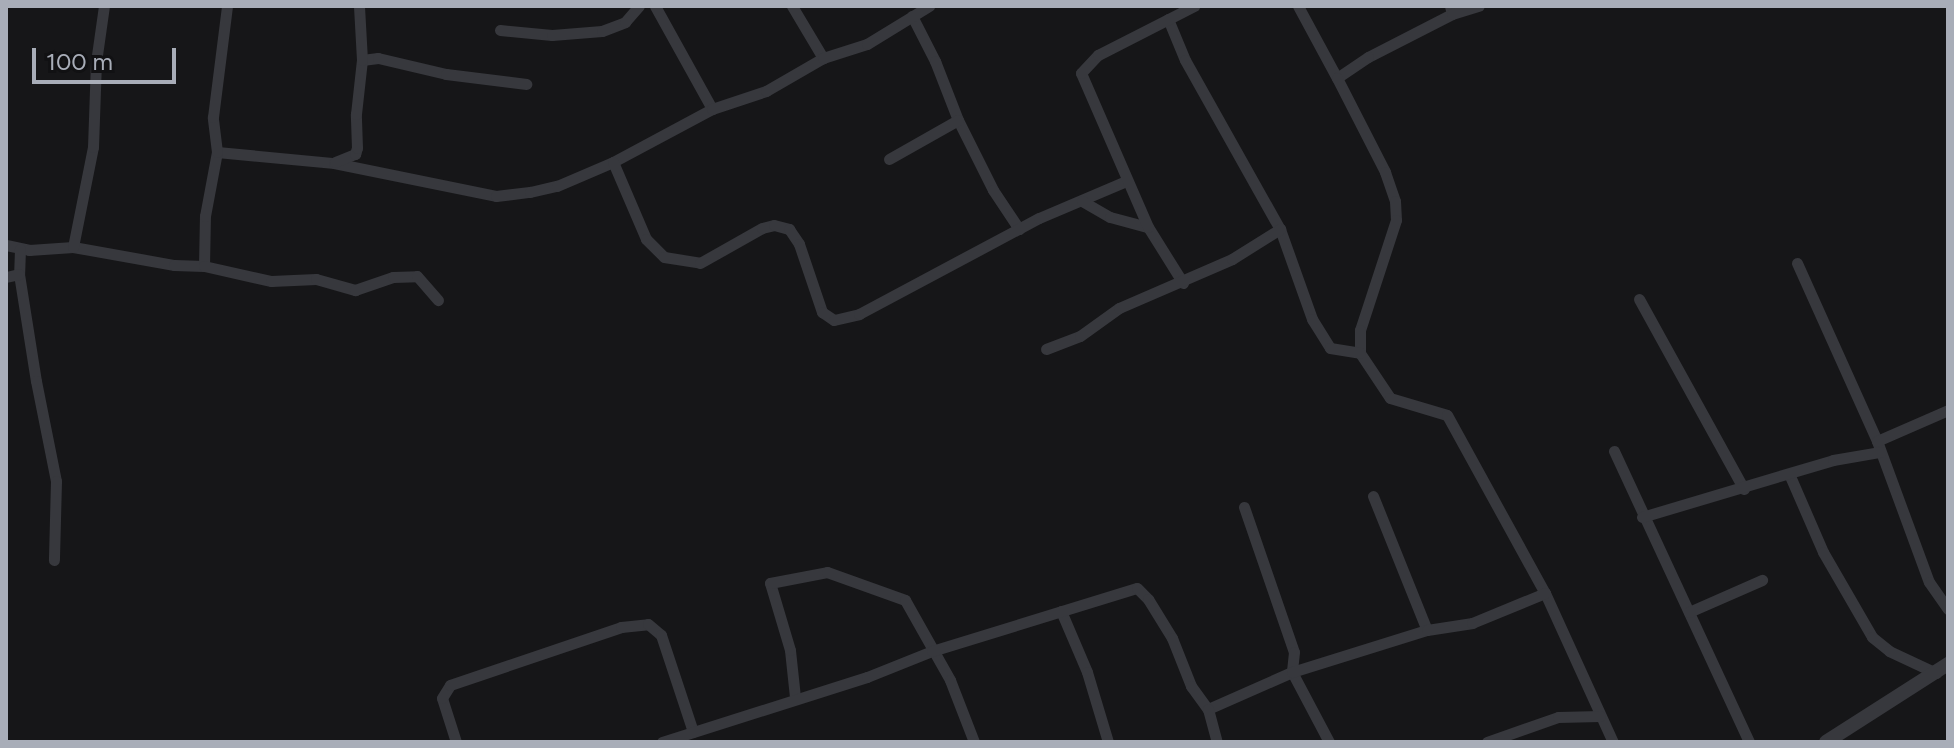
<!DOCTYPE html>
<html>
<head>
<meta charset="utf-8">
<style>
  body { margin:0 }
  #map { position:relative; width:1954px; height:748px; overflow:hidden; background:#161618; font-family:Figtree,sans-serif }
  div>[style] { position:absolute }
  .minor>* { height:11px; margin:-5.5px; padding:0 5.5px; transform-origin:5.5px; border-radius:5.5px; background:#37383d }
  .tertiary>* { height:14px; margin:-7px; padding:0 7px; transform-origin:7px; border-radius:7px; background:#37383d }
  span { translate:-50% -50%; white-space:nowrap; text-align:center; line-height:1.15; -webkit-text-stroke:7px #111113; paint-order:stroke }
  .frame { position:absolute; inset:0; border:8px solid #a8adb8; pointer-events:none }
  .scale { position:absolute; left:32px; top:48px; width:144px; height:36px; box-sizing:border-box; border:4px solid #a8adb8; border-top:0; padding-left:10px; font-size:24px; line-height:28px; white-space:nowrap; color:#a8adb8; -webkit-text-stroke:6px #111113; paint-order:stroke }
</style>
</head>
<body>
<div id="map">
  <div class="minor">
    <i style="left:655px;top:6px;width:118px;rotate:61deg"></i>
    <i style="left:792px;top:6px;width:61px;rotate:59.2deg"></i>
    <i style="left:1298px;top:6px;width:82px;rotate:61.6deg"></i>
    <i style="left:1450px;top:6px;width:8px;rotate:76deg"></i>
    <i style="left:1452px;top:14px;width:94px;rotate:152.9deg"></i>
    <i style="left:1368px;top:57px;width:37px;rotate:146deg"></i>
    <i style="left:1337px;top:78px;width:106px;rotate:62.9deg"></i>
    <i style="left:1385px;top:172px;width:31px;rotate:71deg"></i>
    <i style="left:1395px;top:201px;width:19px;rotate:87deg"></i>
    <i style="left:1396px;top:220px;width:116px;rotate:108.1deg"></i>
    <i style="left:1360px;top:330px;width:23px;rotate:90deg"></i>
    <i style="left:1360px;top:353px;width:54px;rotate:56.3deg"></i>
    <i style="left:1390px;top:398px;width:59px;rotate:16.6deg"></i>
    <i style="left:1447px;top:415px;width:203px;rotate:61.2deg"></i>
    <i style="left:1545px;top:593px;width:164px;rotate:65.5deg"></i>
    <i style="left:1452px;top:14px;width:28px;rotate:-17deg"></i>
    <i style="left:912px;top:16px;width:51px;rotate:62.9deg"></i>
    <i style="left:935px;top:61px;width:63px;rotate:68.7deg"></i>
    <i style="left:958px;top:120px;width:78px;rotate:63.4deg"></i>
    <i style="left:993px;top:190px;width:47px;rotate:56.3deg"></i>
    <i style="left:1168px;top:19px;width:44px;rotate:67.5deg"></i>
    <i style="left:1185px;top:60px;width:194px;rotate:60.7deg"></i>
    <i style="left:1280px;top:229px;width:96px;rotate:70.4deg"></i>
    <i style="left:1312px;top:319px;width:34px;rotate:58deg"></i>
    <i style="left:1330px;top:348px;width:30px;rotate:9deg"></i>
    <i style="left:500px;top:30px;width:52px;rotate:5.5deg"></i>
    <i style="left:552px;top:35px;width:50px;rotate:-4.6deg"></i>
    <i style="left:602px;top:31px;width:25px;rotate:-21deg"></i>
    <i style="left:625px;top:22px;width:21px;rotate:-49deg"></i>
    <i style="left:362px;top:60px;width:16px;rotate:-7deg"></i>
    <i style="left:378px;top:58px;width:70px;rotate:13.2deg"></i>
    <i style="left:446px;top:74px;width:81px;rotate:7.1deg"></i>
    <i style="left:217px;top:152px;width:118px;rotate:5.4deg"></i>
    <i style="left:334px;top:163px;width:165px;rotate:11.5deg"></i>
    <i style="left:496px;top:196px;width:34px;rotate:-7deg"></i>
    <i style="left:530px;top:192px;width:28px;rotate:-13deg"></i>
    <i style="left:557px;top:186px;width:61px;rotate:-23.2deg"></i>
    <i style="left:613px;top:162px;width:112px;rotate:-28.2deg"></i>
    <i style="left:712px;top:109px;width:57px;rotate:-18.4deg"></i>
    <i style="left:766px;top:91px;width:66px;rotate:-30.1deg"></i>
    <i style="left:823px;top:58px;width:46px;rotate:-17.7deg"></i>
    <i style="left:867px;top:44px;width:73px;rotate:-31.5deg"></i>
    <i style="left:889px;top:159px;width:79px;rotate:-29.5deg"></i>
    <i style="left:335px;top:162px;width:22px;rotate:-22deg"></i>
    <i style="left:355px;top:154px;width:6px;rotate:-72deg"></i>
    <i style="left:357px;top:148px;width:34px;rotate:-92deg"></i>
    <i style="left:356px;top:114px;width:54px;rotate:-83.7deg"></i>
    <i style="left:362px;top:60px;width:54px;rotate:-93.2deg"></i>
    <i style="left:613px;top:162px;width:84px;rotate:66.8deg"></i>
    <i style="left:646px;top:239px;width:25px;rotate:45deg"></i>
    <i style="left:664px;top:257px;width:36px;rotate:9deg"></i>
    <i style="left:700px;top:263px;width:71px;rotate:-29.4deg"></i>
    <i style="left:762px;top:228px;width:12px;rotate:-14deg"></i>
    <i style="left:774px;top:225px;width:16px;rotate:15deg"></i>
    <i style="left:789px;top:229px;width:18px;rotate:56deg"></i>
    <i style="left:799px;top:244px;width:72px;rotate:71.3deg"></i>
    <i style="left:822px;top:312px;width:14px;rotate:34deg"></i>
    <i style="left:834px;top:320px;width:26px;rotate:-13deg"></i>
    <i style="left:859px;top:314px;width:204px;rotate:-28.1deg"></i>
    <i style="left:1039px;top:218px;width:95px;rotate:-23deg"></i>
    <i style="left:1082px;top:201px;width:32px;rotate:30deg"></i>
    <i style="left:1110px;top:217px;width:39px;rotate:15deg"></i>
    <i style="left:6px;top:245px;width:24px;rotate:12deg"></i>
    <i style="left:29px;top:250px;width:44px;rotate:-3.9deg"></i>
    <i style="left:73px;top:247px;width:103px;rotate:10.1deg"></i>
    <i style="left:174px;top:265px;width:30px;rotate:2deg"></i>
    <i style="left:204px;top:266px;width:50px;rotate:-88.9deg"></i>
    <i style="left:205px;top:216px;width:65px;rotate:-79.4deg"></i>
    <i style="left:217px;top:152px;width:35px;rotate:-97deg"></i>
    <i style="left:213px;top:117px;width:112px;rotate:-82.8deg"></i>
    <i style="left:73px;top:247px;width:102px;rotate:-78.7deg"></i>
    <i style="left:93px;top:147px;width:85px;rotate:-88deg"></i>
    <i style="left:96px;top:62px;width:57px;rotate:-81.9deg"></i>
    <i style="left:20px;top:249px;width:25px;rotate:92deg"></i>
    <i style="left:19px;top:274px;width:108px;rotate:81deg"></i>
    <i style="left:36px;top:381px;width:102px;rotate:78.7deg"></i>
    <i style="left:56px;top:481px;width:79px;rotate:91.5deg"></i>
    <i style="left:1797px;top:263px;width:195px;rotate:65.8deg"></i>
    <i style="left:1877px;top:441px;width:150px;rotate:69.8deg"></i>
    <i style="left:1929px;top:582px;width:33px;rotate:55deg"></i>
    <i style="left:204px;top:266px;width:69px;rotate:12.6deg"></i>
    <i style="left:271px;top:281px;width:45px;rotate:-2.5deg"></i>
    <i style="left:316px;top:279px;width:41px;rotate:15.8deg"></i>
    <i style="left:355px;top:290px;width:40px;rotate:-18.9deg"></i>
    <i style="left:393px;top:277px;width:24px;rotate:-2deg"></i>
    <i style="left:417px;top:276px;width:32px;rotate:49deg"></i>
    <i style="left:6px;top:277px;width:13px;rotate:-13deg"></i>
    <i style="left:1183px;top:283px;width:66px;rotate:-122deg"></i>
    <i style="left:1148px;top:227px;width:168px;rotate:-113.5deg"></i>
    <i style="left:1081px;top:73px;width:25px;rotate:-47deg"></i>
    <i style="left:1098px;top:55px;width:108px;rotate:-27deg"></i>
    <i style="left:1639px;top:299px;width:217px;rotate:61.1deg"></i>
    <i style="left:1046px;top:349px;width:36px;rotate:-21deg"></i>
    <i style="left:1080px;top:336px;width:48px;rotate:-35.7deg"></i>
    <i style="left:1119px;top:308px;width:123px;rotate:-23.4deg"></i>
    <i style="left:1232px;top:259px;width:57px;rotate:-32deg"></i>
    <i style="left:1877px;top:441px;width:77px;rotate:-23.6deg"></i>
    <i style="left:1614px;top:451px;width:321px;rotate:65.1deg"></i>
    <i style="left:1790px;top:476px;width:83px;rotate:66.5deg"></i>
    <i style="left:1823px;top:552px;width:98px;rotate:60deg"></i>
    <i style="left:1872px;top:637px;width:22px;rotate:39deg"></i>
    <i style="left:1889px;top:651px;width:52px;rotate:25.1deg"></i>
    <i style="left:1373px;top:496px;width:144px;rotate:68.1deg"></i>
    <i style="left:1244px;top:507px;width:153px;rotate:71deg"></i>
    <i style="left:1294px;top:652px;width:20px;rotate:96deg"></i>
    <i style="left:1292px;top:672px;width:79px;rotate:62.1deg"></i>
    <i style="left:1642px;top:517px;width:199px;rotate:-16.6deg"></i>
    <i style="left:1833px;top:460px;width:48px;rotate:-9.7deg"></i>
    <i style="left:1061px;top:611px;width:66px;rotate:66.9deg"></i>
    <i style="left:1087px;top:672px;width:73px;rotate:73.3deg"></i>
    <i style="left:1689px;top:612px;width:80px;rotate:-23.7deg"></i>
    <i style="left:795px;top:697px;width:47px;rotate:-96.1deg"></i>
    <i style="left:790px;top:650px;width:70px;rotate:-106.6deg"></i>
    <i style="left:770px;top:583px;width:58px;rotate:-10.9deg"></i>
    <i style="left:827px;top:572px;width:83px;rotate:19.7deg"></i>
    <i style="left:905px;top:600px;width:92px;rotate:60.6deg"></i>
    <i style="left:950px;top:680px;width:66px;rotate:68.8deg"></i>
    <i style="left:1208px;top:709px;width:92px;rotate:-23.8deg"></i>
    <i style="left:1292px;top:672px;width:141px;rotate:-17.3deg"></i>
    <i style="left:1427px;top:630px;width:46px;rotate:-8.8deg"></i>
    <i style="left:1472px;top:623px;width:79px;rotate:-22.3deg"></i>
    <i style="left:456px;top:742px;width:46px;rotate:-107.7deg"></i>
    <i style="left:442px;top:698px;width:15px;rotate:-58deg"></i>
    <i style="left:450px;top:685px;width:181px;rotate:-18.7deg"></i>
    <i style="left:621px;top:627px;width:27px;rotate:-6deg"></i>
    <i style="left:648px;top:624px;width:17px;rotate:40deg"></i>
    <i style="left:661px;top:635px;width:102px;rotate:71.7deg"></i>
    <i style="left:662px;top:742px;width:215px;rotate:-17.6deg"></i>
    <i style="left:867px;top:677px;width:70px;rotate:-21.8deg"></i>
    <i style="left:932px;top:651px;width:214px;rotate:-17.1deg"></i>
    <i style="left:1137px;top:588px;width:16px;rotate:45deg"></i>
    <i style="left:1148px;top:599px;width:46px;rotate:58.4deg"></i>
    <i style="left:1172px;top:638px;width:52px;rotate:68.4deg"></i>
    <i style="left:1191px;top:686px;width:29px;rotate:54deg"></i>
    <i style="left:1208px;top:709px;width:34px;rotate:75deg"></i>
    <i style="left:1487px;top:742px;width:75px;rotate:-19.4deg"></i>
    <i style="left:1558px;top:717px;width:42px;rotate:-1.4deg"></i>
  </div>
  <div class="tertiary">
    <i style="left:1826px;top:742px;width:145px;rotate:-32.6deg"></i>
  </div>
  <div class="frame"></div>
  <div class="scale">100 m</div>
</div>
</body>
</html>
